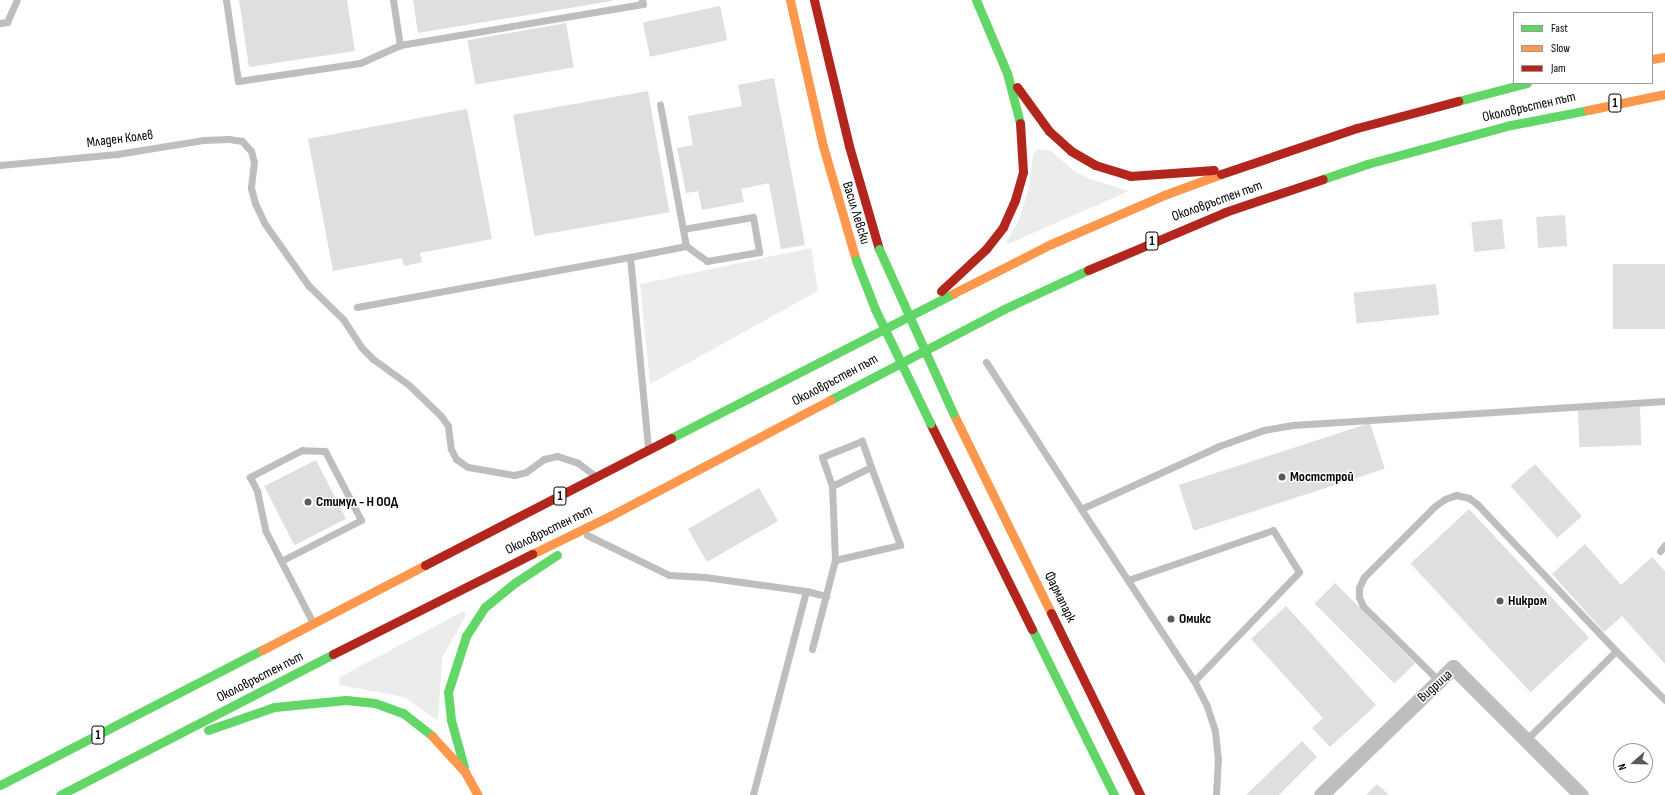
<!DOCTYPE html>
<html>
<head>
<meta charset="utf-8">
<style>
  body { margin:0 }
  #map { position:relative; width:1665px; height:795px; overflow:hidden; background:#fff; font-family:"Sofia Sans Condensed",sans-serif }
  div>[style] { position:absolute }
  .green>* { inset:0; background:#ececec }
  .building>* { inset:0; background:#dfdfdf; transform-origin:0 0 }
  .lane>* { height:7px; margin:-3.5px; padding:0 3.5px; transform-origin:3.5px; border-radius:3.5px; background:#bebebe }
  .street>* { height:15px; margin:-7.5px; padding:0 7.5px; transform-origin:7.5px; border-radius:7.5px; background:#bebebe }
  .fast>* { height:9px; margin:-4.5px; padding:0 4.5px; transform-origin:4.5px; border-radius:4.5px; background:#63d668 }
  .slow>* { height:9px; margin:-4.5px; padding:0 4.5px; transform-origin:4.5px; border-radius:4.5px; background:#ff974d }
  .jam>* { height:9px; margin:-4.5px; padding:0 4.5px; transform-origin:4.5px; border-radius:4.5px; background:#b3261e }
  .fast-bridge>* { height:9px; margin:-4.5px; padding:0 4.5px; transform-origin:4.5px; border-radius:4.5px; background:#63d668 }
  .dots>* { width:11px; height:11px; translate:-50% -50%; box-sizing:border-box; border:2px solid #fff; border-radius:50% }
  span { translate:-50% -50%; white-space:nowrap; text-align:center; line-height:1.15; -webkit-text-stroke:3px #fff; paint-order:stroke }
  .shield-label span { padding:1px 3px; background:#fff; border:1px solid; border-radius:3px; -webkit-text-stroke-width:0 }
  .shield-label { font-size:13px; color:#000; font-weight:700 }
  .street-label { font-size:14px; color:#000 }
  .poi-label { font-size:14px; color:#000; font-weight:700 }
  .left { translate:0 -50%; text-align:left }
  .legend { position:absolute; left:1513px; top:12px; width:140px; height:72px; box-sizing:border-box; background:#fff; border:1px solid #999; margin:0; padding:5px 7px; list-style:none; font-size:12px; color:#000 }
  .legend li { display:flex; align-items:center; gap:8px; height:20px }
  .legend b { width:20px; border:1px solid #999 }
  .north { position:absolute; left:1613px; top:743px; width:40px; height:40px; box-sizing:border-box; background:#fff; border:1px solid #999; border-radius:50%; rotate:250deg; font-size:11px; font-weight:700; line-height:16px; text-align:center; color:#000 }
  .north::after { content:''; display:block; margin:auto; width:14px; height:18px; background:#595959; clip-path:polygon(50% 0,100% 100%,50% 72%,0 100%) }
</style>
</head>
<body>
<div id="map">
  <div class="green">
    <i style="clip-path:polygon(1039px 149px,1051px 151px,1072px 169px,1087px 178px,1129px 191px,1008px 244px,1006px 242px,1019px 220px,1029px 188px,1033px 154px)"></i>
    <i style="clip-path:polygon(811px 248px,818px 291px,650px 384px,640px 284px)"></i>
    <i style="clip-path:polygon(464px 611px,466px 615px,442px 658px,438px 721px,404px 697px,339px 685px,340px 677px)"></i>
  </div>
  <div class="building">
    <i style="clip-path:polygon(239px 0,347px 0,355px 51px,249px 67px)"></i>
    <i style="clip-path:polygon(413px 0,612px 0,612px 1px,418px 33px)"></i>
    <i style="left:720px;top:6px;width:35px;height:79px;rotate:78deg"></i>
    <i style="left:566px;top:23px;width:45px;height:100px;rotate:80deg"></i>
    <i style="clip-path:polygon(774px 78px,805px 245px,781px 249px,769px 183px,741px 189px,744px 202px,702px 210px,698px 191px,686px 193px,677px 148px,693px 145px,688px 116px,742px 106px,738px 85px)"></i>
    <i style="left:648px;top:91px;width:123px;height:137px;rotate:80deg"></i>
    <i style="clip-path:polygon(467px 109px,492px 239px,420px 253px,422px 262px,404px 266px,402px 258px,333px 271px,308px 139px)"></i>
    <i style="left:1565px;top:215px;width:31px;height:29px;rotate:86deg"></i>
    <i style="left:1502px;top:219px;width:30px;height:31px;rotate:84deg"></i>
    <i style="left:1665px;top:264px;width:65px;height:52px;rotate:90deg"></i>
    <i style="left:1436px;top:284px;width:31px;height:83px;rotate:84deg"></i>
    <i style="left:1640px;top:407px;width:38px;height:62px;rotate:88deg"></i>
    <i style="left:1370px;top:423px;width:48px;height:201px;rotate:72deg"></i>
    <i style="left:316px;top:460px;width:66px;height:58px;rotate:63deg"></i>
    <i style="left:1535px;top:464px;width:70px;height:33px;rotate:48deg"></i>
    <i style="left:759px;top:488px;width:38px;height:82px;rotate:60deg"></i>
    <i style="left:1469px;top:509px;width:176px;height:80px;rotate:47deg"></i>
    <i style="clip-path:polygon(1585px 544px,1621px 585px,1652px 557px,1665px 571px,1665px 664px,1622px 616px,1604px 632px,1552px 574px)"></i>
    <i style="left:1335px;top:583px;width:113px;height:29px;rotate:45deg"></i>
    <i style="clip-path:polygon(1286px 606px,1376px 705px,1330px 747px,1312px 728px,1323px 718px,1251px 639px)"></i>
    <i style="clip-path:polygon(1302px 741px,1317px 757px,1279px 795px,1246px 795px)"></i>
    <i style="clip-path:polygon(1377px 784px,1389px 795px,1366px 795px)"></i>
  </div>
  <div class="lane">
    <i style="left:226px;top:0;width:82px;rotate:81.6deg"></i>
    <i style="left:238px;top:81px;width:123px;rotate:-8.4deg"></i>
    <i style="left:360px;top:63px;width:44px;rotate:-24.2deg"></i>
    <i style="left:393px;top:0;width:46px;rotate:81.2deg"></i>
    <i style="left:400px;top:45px;width:246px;rotate:-9.6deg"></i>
    <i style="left:643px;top:4px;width:4px;rotate:-104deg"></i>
    <i style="left:0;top:23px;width:7px;rotate:-8deg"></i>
    <i style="left:7px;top:22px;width:24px;rotate:-66deg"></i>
    <i style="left:0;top:165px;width:118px;rotate:-5.4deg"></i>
    <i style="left:117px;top:154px;width:87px;rotate:-9.2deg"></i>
    <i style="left:203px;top:140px;width:26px;rotate:-2deg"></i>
    <i style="left:229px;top:139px;width:13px;rotate:9deg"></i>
    <i style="left:242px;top:141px;width:13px;rotate:48deg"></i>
    <i style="left:251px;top:151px;width:11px;rotate:75deg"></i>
    <i style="left:254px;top:162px;width:26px;rotate:97deg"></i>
    <i style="left:251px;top:188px;width:16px;rotate:75deg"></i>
    <i style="left:255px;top:203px;width:23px;rotate:65deg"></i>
    <i style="left:265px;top:224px;width:75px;rotate:54.8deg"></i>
    <i style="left:308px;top:285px;width:49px;rotate:44.2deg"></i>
    <i style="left:343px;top:319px;width:33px;rotate:57deg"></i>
    <i style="left:361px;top:347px;width:17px;rotate:45deg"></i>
    <i style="left:373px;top:359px;width:44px;rotate:35.8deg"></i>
    <i style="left:409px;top:385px;width:45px;rotate:44.1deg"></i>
    <i style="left:441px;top:416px;width:12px;rotate:55deg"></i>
    <i style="left:448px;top:426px;width:23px;rotate:83deg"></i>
    <i style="left:451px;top:449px;width:11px;rotate:63deg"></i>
    <i style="left:456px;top:459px;width:14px;rotate:34deg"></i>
    <i style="left:468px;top:467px;width:47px;rotate:9.9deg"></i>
    <i style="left:514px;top:475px;width:12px;rotate:-14deg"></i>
    <i style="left:526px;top:472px;width:22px;rotate:-36deg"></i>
    <i style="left:544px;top:459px;width:13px;rotate:-13deg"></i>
    <i style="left:557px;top:456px;width:22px;rotate:18deg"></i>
    <i style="left:578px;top:463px;width:20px;rotate:37deg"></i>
    <i style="left:683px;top:229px;width:71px;rotate:-9.7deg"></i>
    <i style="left:753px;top:217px;width:36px;rotate:80deg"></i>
    <i style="left:759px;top:252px;width:53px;rotate:170.2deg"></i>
    <i style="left:707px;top:261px;width:26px;rotate:-144deg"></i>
    <i style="left:630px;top:257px;width:57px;rotate:-11.1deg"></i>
    <i style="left:686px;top:246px;width:144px;rotate:-100.4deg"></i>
    <i style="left:357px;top:307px;width:278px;rotate:-10.4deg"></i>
    <i style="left:630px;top:257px;width:190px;rotate:84.6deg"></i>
    <i style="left:986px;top:362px;width:175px;rotate:57.1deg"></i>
    <i style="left:587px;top:535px;width:91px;rotate:26deg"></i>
    <i style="left:669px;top:575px;width:36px;rotate:3deg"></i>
    <i style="left:705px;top:577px;width:102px;rotate:7.9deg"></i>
    <i style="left:806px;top:591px;width:211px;rotate:104.6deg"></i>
    <i style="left:1660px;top:551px;width:8px;rotate:-50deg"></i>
    <i style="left:835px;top:560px;width:67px;rotate:-13deg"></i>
    <i style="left:900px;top:545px;width:83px;rotate:-110.4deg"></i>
    <i style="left:871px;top:467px;width:28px;rotate:-109deg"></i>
    <i style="left:862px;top:441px;width:43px;rotate:158.2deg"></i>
    <i style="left:822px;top:457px;width:31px;rotate:71deg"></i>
    <i style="left:832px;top:486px;width:43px;rotate:-26deg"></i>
    <i style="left:281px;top:561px;width:90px;rotate:-27.1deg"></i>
    <i style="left:361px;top:520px;width:78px;rotate:-117.6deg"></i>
    <i style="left:325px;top:451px;width:23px;rotate:-178deg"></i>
    <i style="left:302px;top:450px;width:59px;rotate:152.6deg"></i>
    <i style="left:250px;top:477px;width:16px;rotate:63deg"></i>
    <i style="left:257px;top:491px;width:40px;rotate:78deg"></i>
    <i style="left:265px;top:530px;width:102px;rotate:62.7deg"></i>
    <i style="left:1128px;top:580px;width:153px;rotate:-19deg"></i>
    <i style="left:1273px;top:530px;width:49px;rotate:58.2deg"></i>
    <i style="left:1299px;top:572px;width:151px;rotate:133.9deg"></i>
    <i style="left:806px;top:591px;width:21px;rotate:14deg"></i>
    <i style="left:812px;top:649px;width:92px;rotate:-75.5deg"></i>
    <i style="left:835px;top:560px;width:74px;rotate:-92.3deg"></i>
    <i style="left:1616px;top:651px;width:69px;rotate:45deg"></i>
    <i style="left:1439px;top:681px;width:107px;rotate:-135.4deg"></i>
    <i style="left:1363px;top:606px;width:10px;rotate:-114deg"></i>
    <i style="left:1359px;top:597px;width:9px;rotate:-90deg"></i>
    <i style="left:1359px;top:588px;width:12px;rotate:-66deg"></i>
    <i style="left:1364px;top:577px;width:100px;rotate:-45deg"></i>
    <i style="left:1435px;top:506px;width:12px;rotate:-35deg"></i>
    <i style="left:1445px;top:499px;width:12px;rotate:-20deg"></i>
    <i style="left:1456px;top:495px;width:13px;rotate:13deg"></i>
    <i style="left:1469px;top:498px;width:10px;rotate:37deg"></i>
    <i style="left:1477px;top:504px;width:202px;rotate:46.6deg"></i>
    <i style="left:1616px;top:651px;width:127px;rotate:135.3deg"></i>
    <i style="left:1216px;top:795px;width:35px;rotate:-87deg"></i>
    <i style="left:1218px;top:760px;width:29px;rotate:-96deg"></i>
    <i style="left:1215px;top:731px;width:26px;rotate:-108deg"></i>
    <i style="left:1207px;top:706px;width:28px;rotate:-117deg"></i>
    <i style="left:1194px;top:681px;width:206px;rotate:-123.3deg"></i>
    <i style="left:1081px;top:509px;width:152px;rotate:-24.5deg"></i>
    <i style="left:1219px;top:446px;width:48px;rotate:-19.6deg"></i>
    <i style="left:1264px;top:430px;width:29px;rotate:-10deg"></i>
    <i style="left:1293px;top:425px;width:373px;rotate:-3.7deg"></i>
  </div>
  <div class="street">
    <i style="left:1321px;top:795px;width:184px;rotate:-44.1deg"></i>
    <i style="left:1453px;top:667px;width:181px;rotate:45deg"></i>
  </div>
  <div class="fast">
    <i style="left:976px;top:0;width:79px;rotate:67deg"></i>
    <i style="left:1007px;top:73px;width:52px;rotate:75.4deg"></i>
    <i style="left:1458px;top:101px;width:71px;rotate:-14.6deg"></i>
    <i style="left:1323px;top:179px;width:46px;rotate:-18.8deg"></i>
    <i style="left:1367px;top:164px;width:149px;rotate:-15.2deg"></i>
    <i style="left:1511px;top:125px;width:78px;rotate:-11deg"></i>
    <i style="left:830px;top:400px;width:196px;rotate:-27.6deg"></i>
    <i style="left:1004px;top:309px;width:93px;rotate:-24.9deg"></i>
    <i style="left:671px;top:438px;width:318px;rotate:-27.1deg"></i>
    <i style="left:1032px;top:629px;width:185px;rotate:63.7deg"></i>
    <i style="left:208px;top:730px;width:70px;rotate:-19.2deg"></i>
    <i style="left:274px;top:707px;width:72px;rotate:-5.6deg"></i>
    <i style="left:346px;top:700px;width:29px;rotate:6deg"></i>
    <i style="left:375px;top:703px;width:30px;rotate:20deg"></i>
    <i style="left:403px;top:713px;width:37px;rotate:38deg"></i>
    <i style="left:464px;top:767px;width:49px;rotate:-105.5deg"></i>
    <i style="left:451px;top:720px;width:28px;rotate:-96deg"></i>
    <i style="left:448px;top:692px;width:59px;rotate:-72.2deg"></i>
    <i style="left:466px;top:636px;width:35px;rotate:-57deg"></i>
    <i style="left:485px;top:607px;width:40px;rotate:-39deg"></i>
    <i style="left:516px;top:582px;width:49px;rotate:-33.4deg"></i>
    <i style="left:0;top:785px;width:295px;rotate:-27.3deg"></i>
    <i style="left:60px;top:795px;width:307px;rotate:-27.3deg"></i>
  </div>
  <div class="slow">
    <i style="left:790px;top:0;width:150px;rotate:77.3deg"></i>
    <i style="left:823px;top:146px;width:119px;rotate:73.9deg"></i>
    <i style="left:1652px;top:59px;width:13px;rotate:-9deg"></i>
    <i style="left:1588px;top:110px;width:79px;rotate:-11.7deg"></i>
    <i style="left:954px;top:293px;width:109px;rotate:-26.8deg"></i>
    <i style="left:1051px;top:244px;width:123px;rotate:-23.4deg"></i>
    <i style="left:1164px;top:195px;width:61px;rotate:-20.2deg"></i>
    <i style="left:953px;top:413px;width:223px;rotate:63.9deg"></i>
    <i style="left:532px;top:554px;width:87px;rotate:-26deg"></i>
    <i style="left:610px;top:516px;width:249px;rotate:-27.8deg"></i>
    <i style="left:262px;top:650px;width:184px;rotate:-27.5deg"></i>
    <i style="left:432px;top:736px;width:49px;rotate:47.5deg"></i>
    <i style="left:465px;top:772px;width:26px;rotate:61deg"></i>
  </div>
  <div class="jam">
    <i style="left:814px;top:0;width:150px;rotate:76.5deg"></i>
    <i style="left:849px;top:146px;width:107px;rotate:73.8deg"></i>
    <i style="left:1017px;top:87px;width:54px;rotate:54deg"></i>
    <i style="left:1049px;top:131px;width:30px;rotate:42deg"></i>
    <i style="left:1071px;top:151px;width:28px;rotate:30deg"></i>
    <i style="left:1095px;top:165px;width:37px;rotate:17deg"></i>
    <i style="left:1130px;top:176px;width:84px;rotate:-4.1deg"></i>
    <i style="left:1221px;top:174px;width:144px;rotate:-18.7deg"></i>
    <i style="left:1357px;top:128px;width:105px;rotate:-15deg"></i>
    <i style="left:1088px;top:270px;width:149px;rotate:-22.9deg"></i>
    <i style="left:1225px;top:212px;width:103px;rotate:-18.6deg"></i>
    <i style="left:941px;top:291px;width:62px;rotate:-43deg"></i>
    <i style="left:986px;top:249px;width:28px;rotate:-52deg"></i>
    <i style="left:1003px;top:227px;width:30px;rotate:-66deg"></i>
    <i style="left:1015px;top:200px;width:29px;rotate:-74deg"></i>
    <i style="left:1023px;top:172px;width:49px;rotate:-93.5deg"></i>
    <i style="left:930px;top:423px;width:230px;rotate:63.7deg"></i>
    <i style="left:425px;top:565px;width:277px;rotate:-27.3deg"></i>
    <i style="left:1051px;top:613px;width:203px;rotate:63.9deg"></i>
    <i style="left:333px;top:654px;width:223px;rotate:-26.7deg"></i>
  </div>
  <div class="fast-bridge">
    <i style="left:879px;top:249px;width:180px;rotate:65.7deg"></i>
    <i style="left:856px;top:260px;width:53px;rotate:68.8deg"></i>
    <i style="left:875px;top:309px;width:127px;rotate:64.2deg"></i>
  </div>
  <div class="dots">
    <i style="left:1282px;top:477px;background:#595959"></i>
    <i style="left:308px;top:502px;background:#595959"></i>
    <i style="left:1500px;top:601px;background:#595959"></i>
    <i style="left:1171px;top:619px;background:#595959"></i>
  </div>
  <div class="shield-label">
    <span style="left:1615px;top:103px">1</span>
    <span style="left:1152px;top:241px">1</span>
    <span style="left:560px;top:496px">1</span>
    <span style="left:98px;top:735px">1</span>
  </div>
  <div class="street-label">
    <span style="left:1529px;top:107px;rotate:-13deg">Околовръстен път</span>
    <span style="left:120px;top:139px;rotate:-7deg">Младен Колев</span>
    <span style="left:1217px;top:201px;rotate:-20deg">Околовръстен път</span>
    <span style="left:856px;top:213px;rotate:73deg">Васил Левски</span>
    <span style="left:835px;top:380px;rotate:-28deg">Околовръстен път</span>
    <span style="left:549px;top:530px;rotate:-26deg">Околовръстен път</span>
    <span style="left:1060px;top:597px;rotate:64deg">Фармапарк</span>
    <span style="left:260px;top:677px;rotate:-27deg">Околовръстен път</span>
    <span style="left:1435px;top:686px;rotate:-42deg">Видрица</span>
  </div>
  <div class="poi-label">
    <span class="left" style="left:1290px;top:477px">Мостстрой</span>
    <span class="left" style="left:316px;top:502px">Стимул - Н ООД</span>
    <span class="left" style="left:1508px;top:601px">Никром</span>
    <span class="left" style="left:1179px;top:619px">Омикс</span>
  </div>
  <ul class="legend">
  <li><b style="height:5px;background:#63d668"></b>Fast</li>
  <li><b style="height:5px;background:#ff974d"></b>Slow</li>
  <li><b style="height:5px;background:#b3261e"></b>Jam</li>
  </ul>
  <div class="north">N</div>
</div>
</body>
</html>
